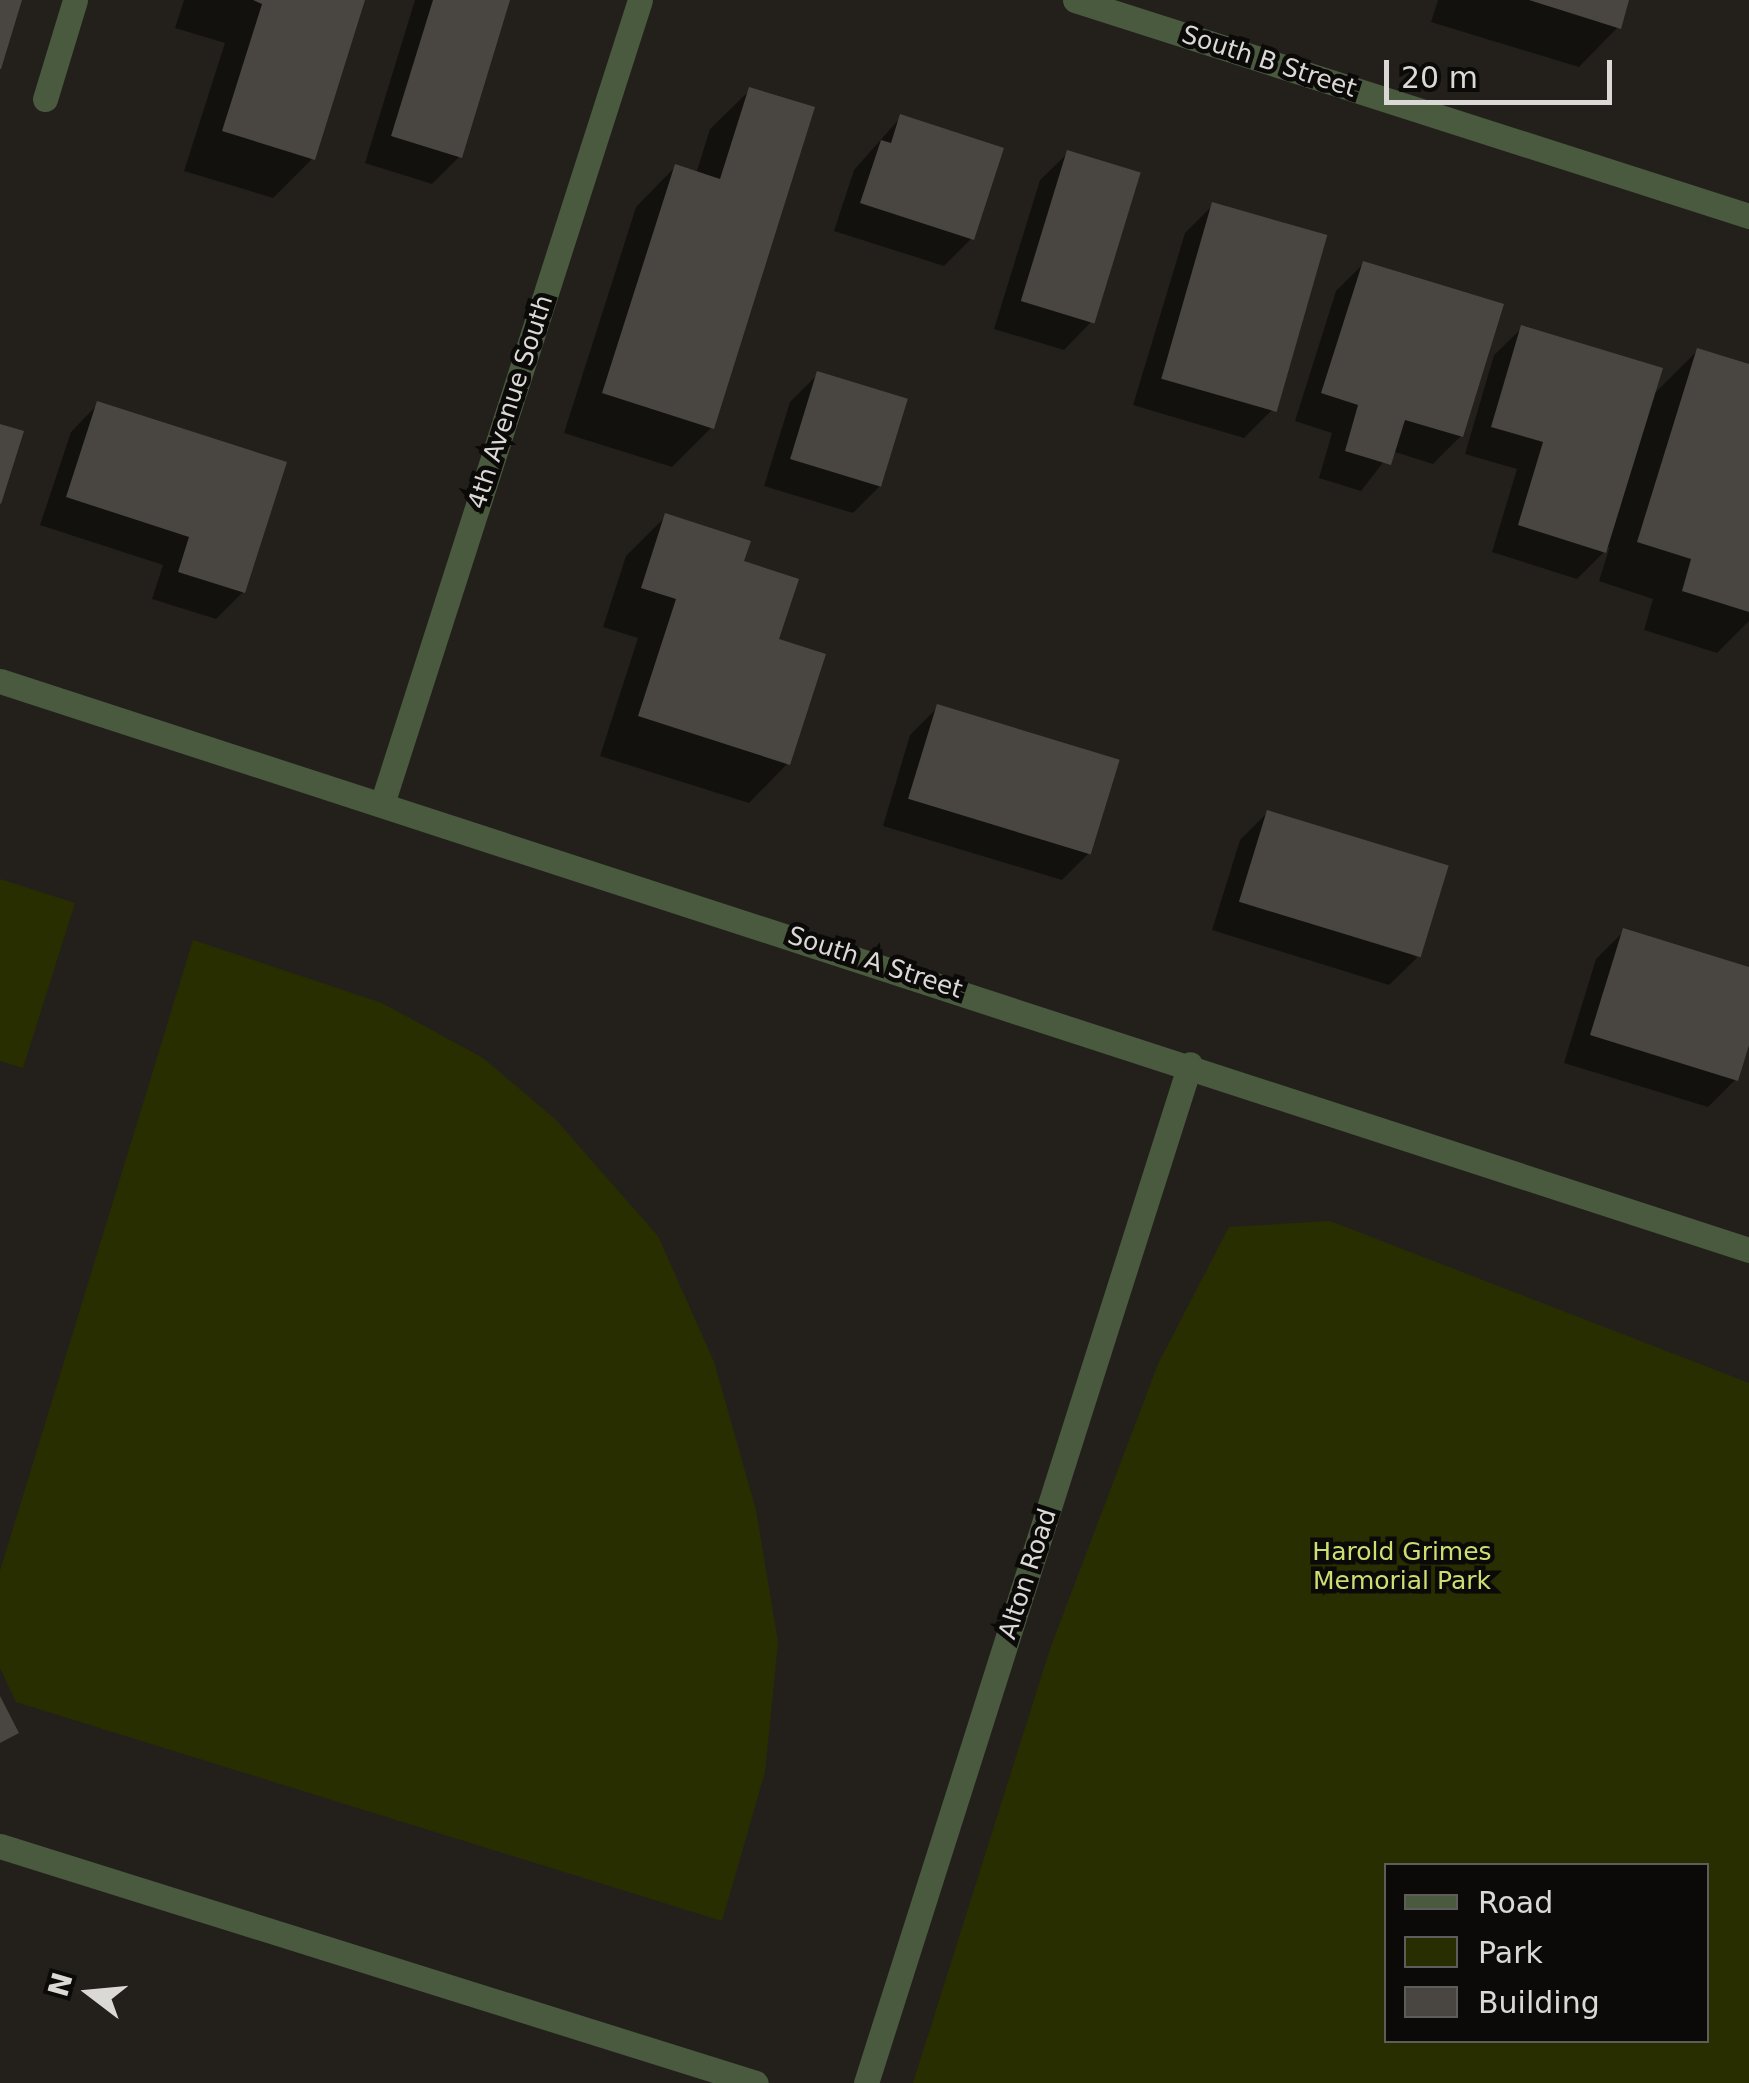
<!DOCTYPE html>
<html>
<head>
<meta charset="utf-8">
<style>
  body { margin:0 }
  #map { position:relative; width:1749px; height:2083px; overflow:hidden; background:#23201c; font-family:"DejaVu Sans",sans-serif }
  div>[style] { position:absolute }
  .green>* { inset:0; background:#282e00 }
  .shadow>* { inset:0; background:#0007 }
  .building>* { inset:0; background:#494641; transform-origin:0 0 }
  .service>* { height:25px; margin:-12.5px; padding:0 12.5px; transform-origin:12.5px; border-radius:12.5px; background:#495a3f }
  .minor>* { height:25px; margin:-12.5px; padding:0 12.5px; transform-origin:12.5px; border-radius:12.5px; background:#495a3f }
  .tertiary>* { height:25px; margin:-12.5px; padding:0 12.5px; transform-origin:12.5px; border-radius:12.5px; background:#495a3f }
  span { translate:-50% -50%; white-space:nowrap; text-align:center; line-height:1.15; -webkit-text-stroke:9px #0b0a08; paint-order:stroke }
  .street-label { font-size:25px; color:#dbd9d6 }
  .park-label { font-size:25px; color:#ccdf71 }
  .legend { position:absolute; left:1384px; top:1863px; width:325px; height:180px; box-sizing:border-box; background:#0b0a08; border:2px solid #5e5d5a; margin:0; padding:12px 18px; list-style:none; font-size:30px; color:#dbd9d6 }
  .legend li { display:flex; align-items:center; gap:20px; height:50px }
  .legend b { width:50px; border:2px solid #5e5d5a }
  .north { position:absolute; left:40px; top:1943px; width:100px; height:100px; -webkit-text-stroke:8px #0b0a08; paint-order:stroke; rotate:286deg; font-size:28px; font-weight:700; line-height:40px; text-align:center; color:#dbd9d6 }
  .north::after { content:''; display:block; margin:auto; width:35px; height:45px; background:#dbd9d6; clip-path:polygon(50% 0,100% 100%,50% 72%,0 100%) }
  .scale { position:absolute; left:1384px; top:60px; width:228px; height:45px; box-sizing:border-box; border:5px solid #dbd9d6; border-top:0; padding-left:12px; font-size:30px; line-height:35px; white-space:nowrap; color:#dbd9d6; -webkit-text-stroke:8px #0b0a08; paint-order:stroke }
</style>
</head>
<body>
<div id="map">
  <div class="green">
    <i style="clip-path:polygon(0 879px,75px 903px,23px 1068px,0 1061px)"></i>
    <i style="clip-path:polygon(193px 940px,382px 1003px,483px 1058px,555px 1119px,658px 1236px,714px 1362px,756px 1510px,778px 1642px,765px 1772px,722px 1921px,16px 1702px,0 1668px,0 1571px)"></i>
    <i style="clip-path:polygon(evenodd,1330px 1221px,1749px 1383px,1749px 2083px,913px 2083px,1050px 1649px,1158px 1364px,1229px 1227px,1330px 1221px,1386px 1866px,1706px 1866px,1706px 2040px,1386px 2040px,1386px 1866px)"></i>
  </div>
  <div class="shadow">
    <i style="clip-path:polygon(184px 0,363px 0,312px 159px,273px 198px,184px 171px,225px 43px,175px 28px)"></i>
    <i style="clip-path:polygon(415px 0,508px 0,460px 156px,432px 184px,365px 163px)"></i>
    <i style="clip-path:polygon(1438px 0,1627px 0,1618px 27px,1579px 67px,1431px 22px)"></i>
    <i style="clip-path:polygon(750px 90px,712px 427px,672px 467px,564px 433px,636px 207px,675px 167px,696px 174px,710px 129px)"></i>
    <i style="clip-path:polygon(901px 117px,972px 238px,944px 266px,834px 231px,854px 170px)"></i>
    <i style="clip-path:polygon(1068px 153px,1091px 322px,1064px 350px,994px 329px,1040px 180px)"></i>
    <i style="clip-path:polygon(1213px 205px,1272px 410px,1244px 438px,1133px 405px,1185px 233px)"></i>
    <i style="clip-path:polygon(1364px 263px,1461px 436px,1433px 464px,1392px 451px,1361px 491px,1319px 478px,1332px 433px,1295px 421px,1336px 291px)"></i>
    <i style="clip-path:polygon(1522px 328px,1652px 396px,1697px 351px,1749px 366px,1749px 621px,1717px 653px,1644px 630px,1653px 599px,1599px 581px,1610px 546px,1577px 579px,1492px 552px,1517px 469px,1465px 454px,1494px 355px)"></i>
    <i style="clip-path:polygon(818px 374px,881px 485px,853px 513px,764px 486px,790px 402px)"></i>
    <i style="clip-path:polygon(98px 404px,243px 592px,216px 619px,152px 599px,163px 565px,40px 525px,71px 432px)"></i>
    <i style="clip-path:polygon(666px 516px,741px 562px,776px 641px,788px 763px,749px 803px,600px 756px,638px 638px,603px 627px,626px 556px)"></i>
    <i style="clip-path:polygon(938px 707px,1090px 852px,1062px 880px,883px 826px,910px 735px)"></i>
    <i style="clip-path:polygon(1268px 812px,1417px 958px,1389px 985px,1212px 930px,1240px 840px)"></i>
    <i style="clip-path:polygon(1624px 931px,1749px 970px,1749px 1036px,1735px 1080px,1708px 1107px,1564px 1063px,1596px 959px)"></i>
  </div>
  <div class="building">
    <i style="clip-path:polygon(0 0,22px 0,1px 69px,0 69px)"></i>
    <i style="clip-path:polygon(253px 0,365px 0,315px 160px,222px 131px,262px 4px)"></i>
    <i style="clip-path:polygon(433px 0,510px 0,462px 158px,391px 136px)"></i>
    <i style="clip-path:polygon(1529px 0,1629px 0,1621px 29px)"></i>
    <i style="clip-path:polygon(749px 87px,815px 107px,714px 429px,602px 393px,675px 164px,720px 179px)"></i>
    <i style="clip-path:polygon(900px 114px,1004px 148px,974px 240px,860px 203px,881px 140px,891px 143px)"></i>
    <i style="left:1067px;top:150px;width:77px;height:158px;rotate:17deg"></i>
    <i style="left:1212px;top:202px;width:120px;height:184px;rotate:16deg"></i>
    <i style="clip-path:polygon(1363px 261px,1504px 304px,1463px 437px,1405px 420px,1391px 465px,1345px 451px,1358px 405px,1321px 393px)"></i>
    <i style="clip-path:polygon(1521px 325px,1663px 368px,1606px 553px,1518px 525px,1543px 442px,1491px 427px)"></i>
    <i style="clip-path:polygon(1697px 348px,1749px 364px,1749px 612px,1682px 591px,1691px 559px,1637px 542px)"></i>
    <i style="left:817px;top:371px;width:95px;height:92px;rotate:17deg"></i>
    <i style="clip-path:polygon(97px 401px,287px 462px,245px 593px,178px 572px,189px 537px,66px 497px)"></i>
    <i style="clip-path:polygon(0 424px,24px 431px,1px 504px,0 503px)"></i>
    <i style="clip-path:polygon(665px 513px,751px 541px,744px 561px,799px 579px,779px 639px,826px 654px,790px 765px,638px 716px,676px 599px,641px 588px)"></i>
    <i style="left:937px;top:704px;width:191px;height:99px;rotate:17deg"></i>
    <i style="left:1267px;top:810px;width:190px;height:96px;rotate:17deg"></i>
    <i style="clip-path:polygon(1623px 928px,1749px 967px,1749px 1045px,1738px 1081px,1590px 1035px)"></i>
    <i style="clip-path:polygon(0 1696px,19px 1733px,0 1743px)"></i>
  </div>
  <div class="service">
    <i style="left:45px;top:99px;width:103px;rotate:-73.1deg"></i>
    <i style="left:0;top:1846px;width:792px;rotate:17.41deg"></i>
  </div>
  <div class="minor">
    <i style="left:1075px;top:0;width:708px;rotate:17.77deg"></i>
    <i style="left:382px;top:804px;width:844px;rotate:-72.21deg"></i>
    <i style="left:866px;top:2083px;width:1069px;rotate:-72.36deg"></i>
  </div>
  <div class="tertiary">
    <i style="left:0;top:681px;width:1839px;rotate:18.02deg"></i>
  </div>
  <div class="street-label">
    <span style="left:1269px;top:62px;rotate:18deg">South B Street</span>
    <span style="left:511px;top:402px;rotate:-72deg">4th Avenue South</span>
    <span style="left:875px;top:963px;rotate:18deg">South A Street</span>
    <span style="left:1028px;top:1574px;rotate:-72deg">Alton Road</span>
  </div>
  <div class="park-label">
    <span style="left:1402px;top:1567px">Harold Grimes<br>Memorial Park</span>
  </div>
  <ul class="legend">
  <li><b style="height:12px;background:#495a3f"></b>Road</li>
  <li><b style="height:28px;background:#282e00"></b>Park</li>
  <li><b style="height:28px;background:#494641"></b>Building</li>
  </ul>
  <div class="north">N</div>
  <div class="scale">20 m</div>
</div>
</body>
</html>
